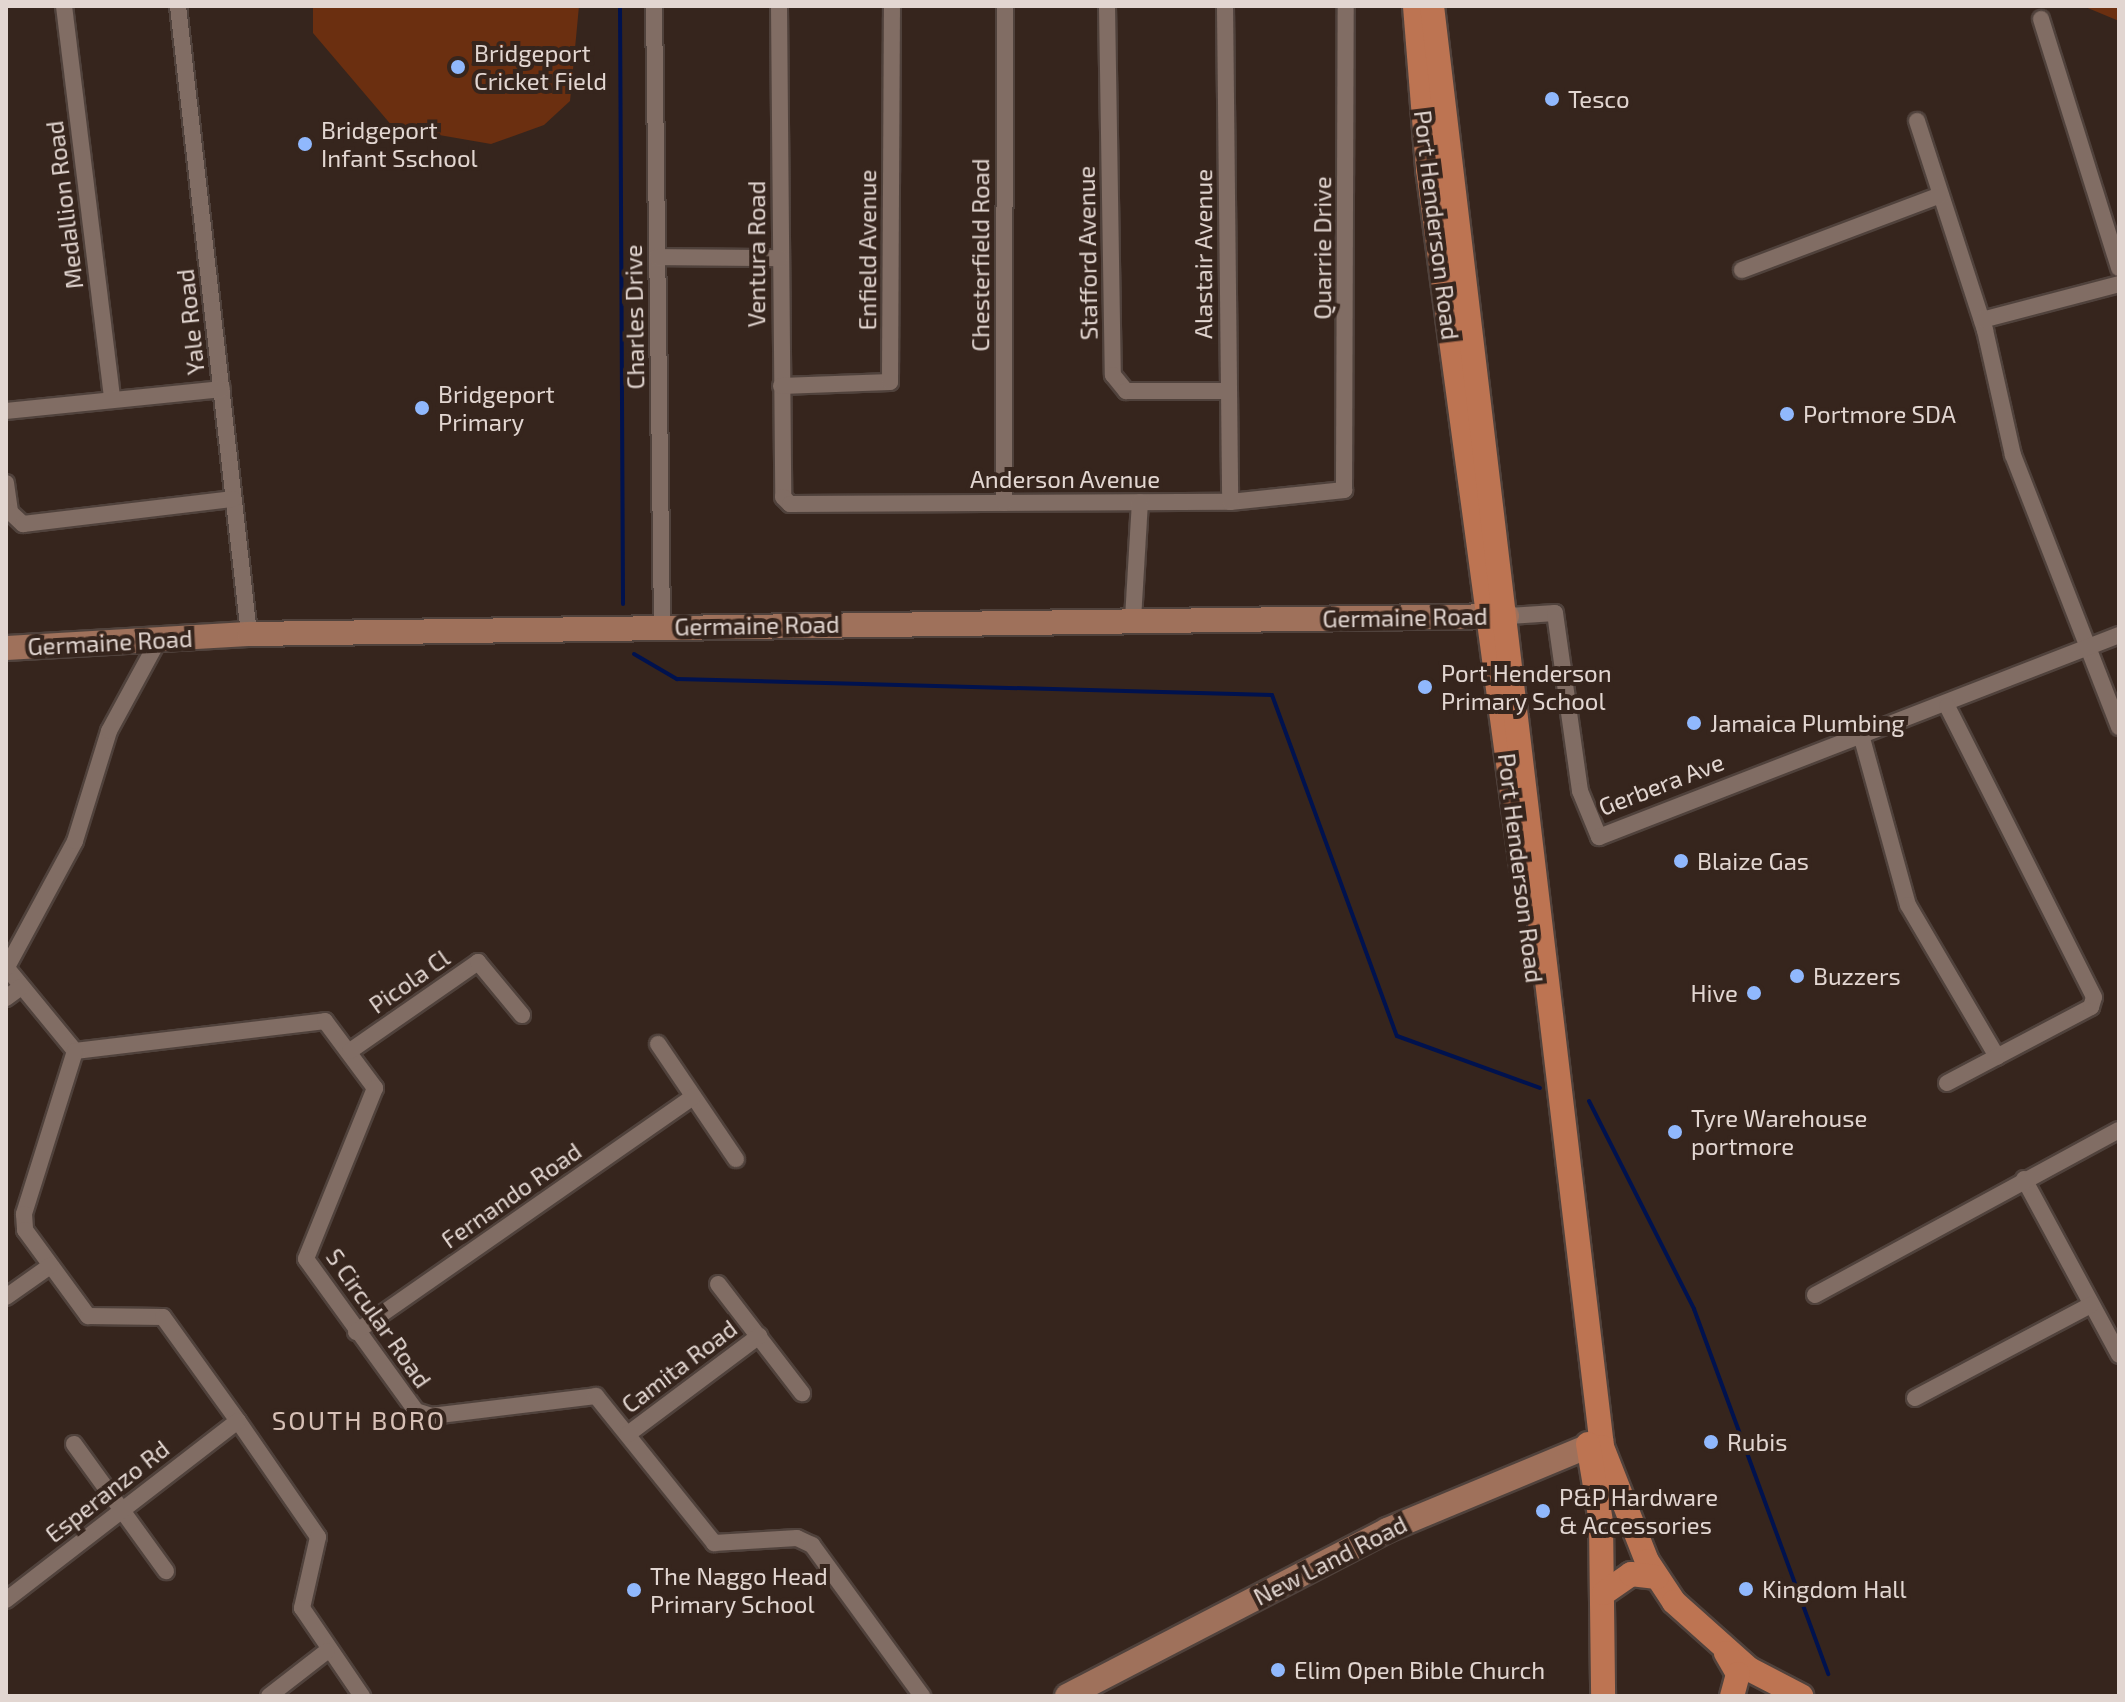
<!DOCTYPE html>
<html>
<head>
<meta charset="utf-8">
<style>
  body { margin:0 }
  #map { position:relative; width:2125px; height:1702px; overflow:hidden; background:#36251d; font-family:"Exo 2",sans-serif }
  div>[style] { position:absolute }
  .green>* { inset:0; background:#6b2f10 }
  .stream>* { height:4px; margin:-2px; padding:0 2px; transform-origin:2px; border-radius:2px; background:#00124e }
  .roads { filter:drop-shadow(2px 0 #50423c) drop-shadow(-2px 0 #50423c) drop-shadow(0 2px #50423c) drop-shadow(0 -2px #50423c) }
  .street>* { height:16px; margin:-8px; padding:0 8px; transform-origin:8px; border-radius:8px; background:#816d64 }
  .secondary>* { height:24px; margin:-12px; padding:0 12px; transform-origin:12px; border-radius:12px; background:#9f715b }
  .primary>* { height:24px; margin:-12px; padding:0 12px; transform-origin:12px; border-radius:12px; background:#bd7452 }
  .dots>* { width:22px; height:22px; translate:-50% -50%; box-sizing:border-box; border:4px solid #36251d; border-radius:50% }
  span { translate:-50% -50%; white-space:nowrap; text-align:center; line-height:1.15; -webkit-text-stroke:8px #36251d; paint-order:stroke }
  .poi-label { font-size:24px; color:#e2d6d1 }
  .left { translate:0 -50%; text-align:left }
  .right { translate:-100% -50%; text-align:right }
  .street-label { font-size:24px; color:#e2d6d1 }
  .neighbourhood-label { font-size:26px; color:#d7c0b6; letter-spacing:2px }
  .frame { position:absolute; inset:0; border:8px solid #e2d6d1; pointer-events:none }
</style>
</head>
<body>
<div id="map">
  <div class="green">
    <i style="clip-path:polygon(313px 6px,579px 6px,570px 101px,544px 125px,491px 144px,393px 127px,313px 33px)"></i>
    <i style="clip-path:polygon(2083px 6px,2119px 6px,2119px 21px)"></i>
  </div>
  <div class="stream">
    <i style="left:620px;top:6px;width:598px;rotate:89.71deg"></i>
    <i style="left:634px;top:654px;width:50px;rotate:30.2deg"></i>
    <i style="left:677px;top:679px;width:595px;rotate:1.54deg"></i>
    <i style="left:1272px;top:695px;width:363px;rotate:69.9deg"></i>
    <i style="left:1397px;top:1036px;width:152px;rotate:20deg"></i>
    <i style="left:1589px;top:1101px;width:233px;rotate:63.2deg"></i>
    <i style="left:1694px;top:1309px;width:389px;rotate:69.8deg"></i>
  </div>
  <div class="roads">
    <div class="street">
      <i style="left:64px;top:6px;width:396px;rotate:83deg"></i>
      <i style="left:178px;top:6px;width:632px;rotate:83.55deg"></i>
      <i style="left:654px;top:6px;width:621px;rotate:89.26deg"></i>
      <i style="left:779px;top:6px;width:491px;rotate:89.5deg"></i>
      <i style="left:783px;top:497px;width:10px;rotate:45deg"></i>
      <i style="left:790px;top:504px;width:440px;rotate:-0.3deg"></i>
      <i style="left:1230px;top:502px;width:115px;rotate:-6deg"></i>
      <i style="left:1344px;top:490px;width:484px;rotate:-89.8deg"></i>
      <i style="left:1107px;top:6px;width:369px;rotate:89.1deg"></i>
      <i style="left:1113px;top:375px;width:21px;rotate:51deg"></i>
      <i style="left:1126px;top:391px;width:103px"></i>
      <i style="left:1225px;top:6px;width:496px;rotate:89.4deg"></i>
      <i style="left:2041px;top:19px;width:261px;rotate:72.6deg"></i>
      <i style="left:1917px;top:121px;width:220px;rotate:72deg"></i>
      <i style="left:1985px;top:330px;width:128px;rotate:77.4deg"></i>
      <i style="left:2013px;top:455px;width:292px;rotate:68.7deg"></i>
      <i style="left:657px;top:257px;width:123px;rotate:0.5deg"></i>
      <i style="left:1742px;top:270px;width:212px;rotate:-20.7deg"></i>
      <i style="left:1982px;top:320px;width:142px;rotate:-14.7deg"></i>
      <i style="left:781px;top:386px;width:109px;rotate:-2.1deg"></i>
      <i style="left:890px;top:382px;width:376px;rotate:-89.7deg"></i>
      <i style="left:6px;top:411px;width:217px;rotate:-5.8deg"></i>
      <i style="left:6px;top:483px;width:29px;rotate:82deg"></i>
      <i style="left:10px;top:512px;width:18px;rotate:43deg"></i>
      <i style="left:23px;top:524px;width:212px;rotate:-6.8deg"></i>
      <i style="left:1004px;top:503px;width:497px;rotate:-89.9deg"></i>
      <i style="left:1509px;top:616px;width:46px;rotate:-3.7deg"></i>
      <i style="left:1555px;top:613px;width:180px;rotate:82deg"></i>
      <i style="left:1580px;top:791px;width:50px;rotate:67.6deg"></i>
      <i style="left:1599px;top:837px;width:558px;rotate:-21.23deg"></i>
      <i style="left:1133px;top:619px;width:117px;rotate:-86.6deg"></i>
      <i style="left:1860px;top:731px;width:180px;rotate:74.6deg"></i>
      <i style="left:1908px;top:905px;width:176px;rotate:59.6deg"></i>
      <i style="left:6px;top:967px;width:109px;rotate:50.6deg"></i>
      <i style="left:7px;top:967px;width:143px;rotate:-61.6deg"></i>
      <i style="left:75px;top:841px;width:115px;rotate:-72.8deg"></i>
      <i style="left:109px;top:731px;width:105px;rotate:-61.5deg"></i>
      <i style="left:6px;top:998px;width:19px;rotate:-36deg"></i>
      <i style="left:658px;top:1044px;width:139px;rotate:55.9deg"></i>
      <i style="left:75px;top:1051px;width:252px;rotate:-6.8deg"></i>
      <i style="left:325px;top:1021px;width:84px;rotate:53.3deg"></i>
      <i style="left:375px;top:1088px;width:184px;rotate:112deg"></i>
      <i style="left:306px;top:1259px;width:188px;rotate:54.1deg"></i>
      <i style="left:416px;top:1411px;width:16px;rotate:18deg"></i>
      <i style="left:431px;top:1416px;width:166px;rotate:-6.9deg"></i>
      <i style="left:596px;top:1396px;width:189px;rotate:51.2deg"></i>
      <i style="left:714px;top:1543px;width:83px;rotate:-3.4deg"></i>
      <i style="left:797px;top:1538px;width:17px;rotate:25deg"></i>
      <i style="left:812px;top:1545px;width:187px;rotate:53.9deg"></i>
      <i style="left:75px;top:1051px;width:171px;rotate:107.4deg"></i>
      <i style="left:24px;top:1214px;width:16px;rotate:86deg"></i>
      <i style="left:25px;top:1230px;width:107px;rotate:53.8deg"></i>
      <i style="left:88px;top:1316px;width:75px;rotate:0.8deg"></i>
      <i style="left:163px;top:1317px;width:128px;rotate:54.2deg"></i>
      <i style="left:238px;top:1421px;width:141px;rotate:55.4deg"></i>
      <i style="left:318px;top:1537px;width:73px;rotate:102.7deg"></i>
      <i style="left:302px;top:1608px;width:107px;rotate:55.7deg"></i>
      <i style="left:350px;top:1051px;width:156px;rotate:-34.8deg"></i>
      <i style="left:478px;top:962px;width:69px;rotate:50.3deg"></i>
      <i style="left:1947px;top:1083px;width:163px;rotate:-27.8deg"></i>
      <i style="left:2091px;top:1007px;width:10px;rotate:-73deg"></i>
      <i style="left:2094px;top:997px;width:326px;rotate:-116.8deg"></i>
      <i style="left:2024px;top:1179px;width:200px;rotate:61.6deg"></i>
      <i style="left:718px;top:1284px;width:138px;rotate:52.4deg"></i>
      <i style="left:1815px;top:1295px;width:346px;rotate:-28.5deg"></i>
      <i style="left:6px;top:1297px;width:54px;rotate:-35.2deg"></i>
      <i style="left:356px;top:1332px;width:411px;rotate:-34.9deg"></i>
      <i style="left:1915px;top:1398px;width:199px;rotate:-27.9deg"></i>
      <i style="left:628px;top:1434px;width:164px;rotate:-36.8deg"></i>
      <i style="left:74px;top:1444px;width:157px;rotate:54.1deg"></i>
      <i style="left:6px;top:1600px;width:293px;rotate:-37.7deg"></i>
      <i style="left:269px;top:1696px;width:73px;rotate:-37.8deg"></i>
    </div>
    <div class="secondary">
      <i style="left:6px;top:648px;width:243px;rotate:-3.3deg"></i>
      <i style="left:249px;top:634px;width:1258px;rotate:-0.82deg"></i>
      <i style="left:1067px;top:1696px;width:360px;rotate:-27.4deg"></i>
      <i style="left:1387px;top:1530px;width:232px;rotate:-22.6deg"></i>
    </div>
    <div class="primary">
      <i style="left:1415px;top:6px;width:164px;rotate:85.4deg"></i>
      <i style="left:1428px;top:169px;width:704px;rotate:82.33deg"></i>
      <i style="left:1432px;top:6px;width:1451px;rotate:83.27deg"></i>
      <i style="left:1602px;top:1447px;width:123px;rotate:68.5deg"></i>
      <i style="left:1647px;top:1561px;width:49px;rotate:56.6deg"></i>
      <i style="left:1674px;top:1602px;width:101px;rotate:41.8deg"></i>
      <i style="left:1749px;top:1669px;width:59px;rotate:27.4deg"></i>
      <i style="left:1588px;top:1444px;width:79px;rotate:80.5deg"></i>
      <i style="left:1601px;top:1522px;width:174px;rotate:89.3deg"></i>
      <i style="left:1604px;top:1593px;width:33px;rotate:-35deg"></i>
      <i style="left:1631px;top:1574px;width:26px;rotate:7deg"></i>
      <i style="left:1726px;top:1653px;width:24px;rotate:60deg"></i>
      <i style="left:1738px;top:1674px;width:23px;rotate:105deg"></i>
    </div>
  </div>
  <div class="dots">
    <i style="left:458px;top:67px;background:#90b8fd"></i>
    <i style="left:1552px;top:99px;background:#90b8fd"></i>
    <i style="left:305px;top:144px;background:#90b8fd"></i>
    <i style="left:422px;top:408px;background:#90b8fd"></i>
    <i style="left:1787px;top:414px;background:#90b8fd"></i>
    <i style="left:1425px;top:687px;background:#90b8fd"></i>
    <i style="left:1694px;top:723px;background:#90b8fd"></i>
    <i style="left:1681px;top:861px;background:#90b8fd"></i>
    <i style="left:1797px;top:976px;background:#90b8fd"></i>
    <i style="left:1754px;top:993px;background:#90b8fd"></i>
    <i style="left:1675px;top:1132px;background:#90b8fd"></i>
    <i style="left:1711px;top:1442px;background:#90b8fd"></i>
    <i style="left:1543px;top:1511px;background:#90b8fd"></i>
    <i style="left:1746px;top:1589px;background:#90b8fd"></i>
    <i style="left:634px;top:1590px;background:#90b8fd"></i>
    <i style="left:1278px;top:1670px;background:#90b8fd"></i>
  </div>
  <div class="poi-label">
    <span class="left" style="left:474px;top:67px">Bridgeport<br>Cricket Field</span>
    <span class="left" style="left:1568px;top:99px">Tesco</span>
    <span class="left" style="left:321px;top:144px">Bridgeport<br>Infant Sschool</span>
    <span class="left" style="left:438px;top:408px">Bridgeport<br>Primary</span>
    <span class="left" style="left:1803px;top:414px">Portmore SDA</span>
    <span class="left" style="left:1441px;top:687px">Port Henderson<br>Primary School</span>
    <span class="left" style="left:1710px;top:723px">Jamaica Plumbing</span>
    <span class="left" style="left:1697px;top:861px">Blaize Gas</span>
    <span class="left" style="left:1813px;top:976px">Buzzers</span>
    <span class="right" style="left:1738px;top:993px">Hive</span>
    <span class="left" style="left:1691px;top:1132px">Tyre Warehouse<br>portmore</span>
    <span class="left" style="left:1727px;top:1442px">Rubis</span>
    <span class="left" style="left:1559px;top:1511px">P&amp;P Hardware<br>&amp; Accessories</span>
    <span class="left" style="left:650px;top:1590px">The Naggo Head<br>Primary School</span>
    <span class="left" style="left:1762px;top:1589px">Kingdom Hall</span>
    <span class="left" style="left:1294px;top:1670px">Elim Open Bible Church</span>
  </div>
  <div class="street-label">
    <span style="left:64px;top:205px;rotate:-97deg">Medallion Road</span>
    <span style="left:1437px;top:225px;rotate:83deg">Port Henderson Road</span>
    <span style="left:1322px;top:248px;rotate:-90deg">Quarrie Drive</span>
    <span style="left:867px;top:250px;rotate:-90deg">Enfield Avenue</span>
    <span style="left:1087px;top:253px;rotate:-91deg">Stafford Avenue</span>
    <span style="left:756px;top:254px;rotate:-90deg">Ventura Road</span>
    <span style="left:1203px;top:254px;rotate:-90deg">Alastair Avenue</span>
    <span style="left:980px;top:255px;rotate:-90deg">Chesterfield Road</span>
    <span style="left:634px;top:317px;rotate:-91deg">Charles Drive</span>
    <span style="left:190px;top:322px;rotate:-96deg">Yale Road</span>
    <span style="left:1065px;top:479px">Anderson Avenue</span>
    <span style="left:1405px;top:617px;rotate:-1deg">Germaine Road</span>
    <span style="left:757px;top:625px;rotate:-1deg">Germaine Road</span>
    <span style="left:110px;top:642px;rotate:-3deg">Germaine Road</span>
    <span style="left:1661px;top:784px;rotate:-21deg">Gerbera Ave</span>
    <span style="left:1521px;top:868px;rotate:83deg">Port Henderson Road</span>
    <span style="left:409px;top:981px;rotate:-35deg">Picola Cl</span>
    <span style="left:511px;top:1195px;rotate:-35deg">Fernando Road</span>
    <span style="left:379px;top:1318px;rotate:55deg">S Circular Road</span>
    <span style="left:679px;top:1366px;rotate:-37deg">Camita Road</span>
    <span style="left:107px;top:1491px;rotate:-38deg">Esperanzo Rd</span>
    <span style="left:1330px;top:1560px;rotate:-27deg">New Land Road</span>
  </div>
  <div class="neighbourhood-label">
    <span style="left:359px;top:1420px">SOUTH BORO</span>
  </div>
  <div class="frame"></div>
</div>
</body>
</html>
